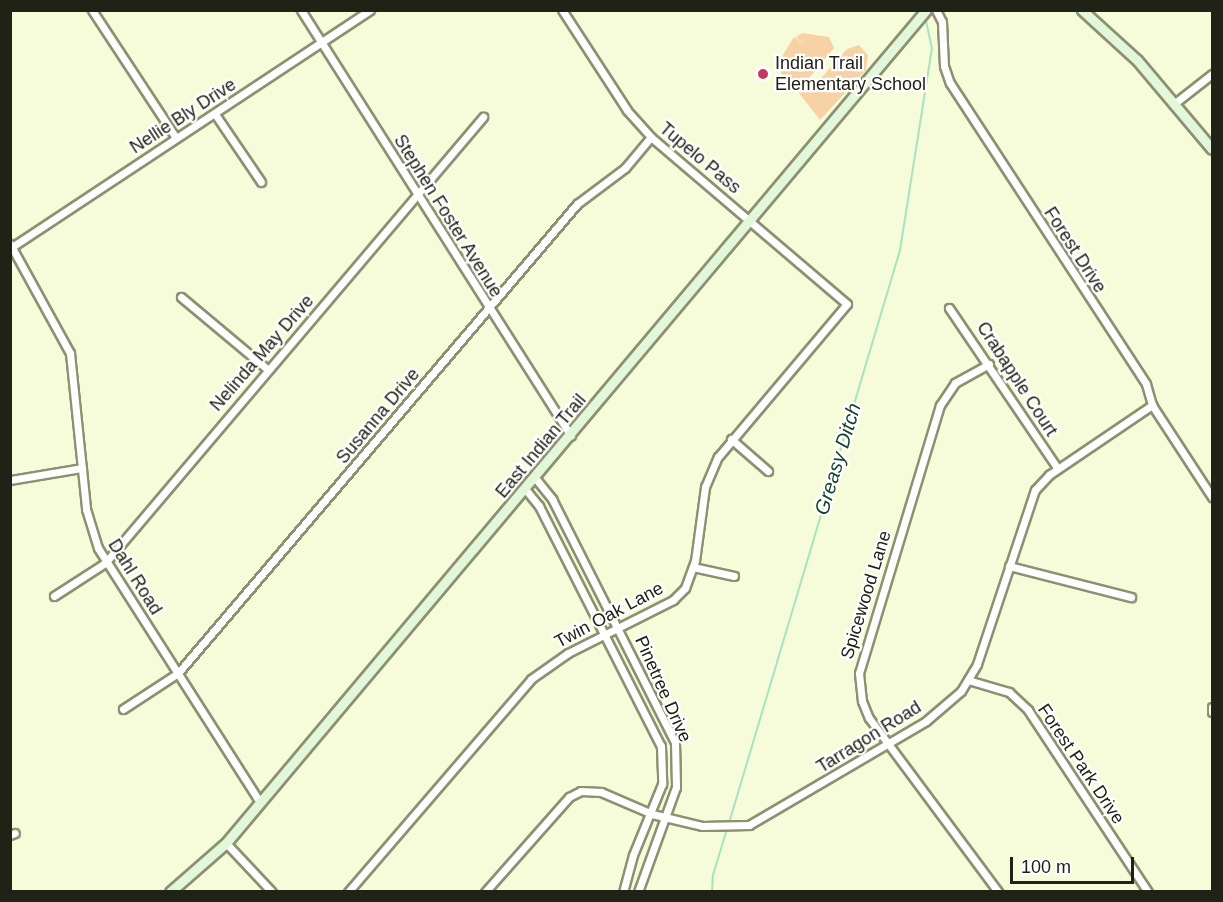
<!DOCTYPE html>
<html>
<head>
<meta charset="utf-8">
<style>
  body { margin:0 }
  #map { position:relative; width:1223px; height:902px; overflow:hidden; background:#f6fcda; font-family:Helvetica,sans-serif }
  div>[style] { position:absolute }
  .green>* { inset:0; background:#f7d2a5 }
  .stream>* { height:2px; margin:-1px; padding:0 1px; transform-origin:1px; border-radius:1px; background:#a9e2bf }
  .roads { filter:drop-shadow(2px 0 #8c9172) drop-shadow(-2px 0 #8c9172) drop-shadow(0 2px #8c9172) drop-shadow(0 -2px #8c9172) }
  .street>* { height:7px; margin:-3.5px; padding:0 3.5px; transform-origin:3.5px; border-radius:3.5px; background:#fff }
  .secondary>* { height:9px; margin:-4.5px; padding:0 4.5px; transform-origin:4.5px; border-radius:4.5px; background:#e3f8da }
  .dots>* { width:16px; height:16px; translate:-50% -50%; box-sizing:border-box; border:3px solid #fff; border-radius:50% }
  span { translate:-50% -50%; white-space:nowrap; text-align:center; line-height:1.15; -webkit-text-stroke:4.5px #fff; paint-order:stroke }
  .poi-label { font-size:18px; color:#202215 }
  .left { translate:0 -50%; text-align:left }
  .street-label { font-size:18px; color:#202215 }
  .water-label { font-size:20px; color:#16432b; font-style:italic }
  .frame { position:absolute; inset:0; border:12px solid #202215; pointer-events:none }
  .scale { position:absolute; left:1010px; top:857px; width:124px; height:27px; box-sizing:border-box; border:3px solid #202215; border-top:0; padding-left:8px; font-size:18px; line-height:21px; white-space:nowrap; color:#202215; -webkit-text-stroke:4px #fff; paint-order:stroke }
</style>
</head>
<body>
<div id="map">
  <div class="green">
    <i style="clip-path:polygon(802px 33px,829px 37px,834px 48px,810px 77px,792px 83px,783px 78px,778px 63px,794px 37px,805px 45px,796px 37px)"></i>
    <i style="clip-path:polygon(859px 45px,868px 55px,866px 70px,820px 120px,799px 93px,816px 84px,847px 49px)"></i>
  </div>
  <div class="stream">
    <i style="left:729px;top:823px;width:598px;rotate:-73.38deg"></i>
    <i style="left:900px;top:250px;width:204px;rotate:-81deg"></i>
    <i style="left:932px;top:49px;width:30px;rotate:-102deg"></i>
    <i style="left:712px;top:892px;width:17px;rotate:-87deg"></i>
    <i style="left:713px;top:875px;width:48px;rotate:-73.1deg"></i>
  </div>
  <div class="roads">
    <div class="street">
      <i style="left:92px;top:10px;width:153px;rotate:56.7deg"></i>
      <i style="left:301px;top:10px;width:504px;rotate:57.63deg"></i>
      <i style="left:936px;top:10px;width:13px;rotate:63deg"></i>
      <i style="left:942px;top:22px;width:44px;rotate:87.4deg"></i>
      <i style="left:944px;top:66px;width:18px;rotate:71deg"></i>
      <i style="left:950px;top:83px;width:359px;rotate:56.9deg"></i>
      <i style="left:1146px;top:384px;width:22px;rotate:74deg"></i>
      <i style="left:1152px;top:405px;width:110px;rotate:56.9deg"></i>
      <i style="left:1175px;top:103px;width:47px;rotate:-38.1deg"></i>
      <i style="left:215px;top:114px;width:82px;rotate:55.9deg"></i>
      <i style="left:10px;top:244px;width:124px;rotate:61.2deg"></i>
      <i style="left:70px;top:353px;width:157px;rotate:84.1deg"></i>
      <i style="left:86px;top:509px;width:41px;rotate:72.9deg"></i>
      <i style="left:98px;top:548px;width:301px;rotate:57.5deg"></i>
      <i style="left:12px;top:247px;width:429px;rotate:-33.5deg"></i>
      <i style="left:181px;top:297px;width:112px;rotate:39.9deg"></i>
      <i style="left:949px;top:308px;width:194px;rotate:55.9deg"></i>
      <i style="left:989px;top:364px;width:39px;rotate:151deg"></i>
      <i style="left:955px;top:383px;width:27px;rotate:124deg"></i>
      <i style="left:940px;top:405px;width:280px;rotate:106.8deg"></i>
      <i style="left:859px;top:673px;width:28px;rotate:84deg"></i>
      <i style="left:862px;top:701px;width:18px;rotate:68deg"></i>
      <i style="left:869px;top:718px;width:217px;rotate:53.4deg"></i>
      <i style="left:731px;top:439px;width:49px;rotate:40.9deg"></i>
      <i style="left:536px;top:479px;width:26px;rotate:51deg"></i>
      <i style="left:552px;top:499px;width:272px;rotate:63.2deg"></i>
      <i style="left:675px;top:742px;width:45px;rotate:88.7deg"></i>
      <i style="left:676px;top:787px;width:112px;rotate:109.9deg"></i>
      <i style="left:10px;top:480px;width:73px;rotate:-9.5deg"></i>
      <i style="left:526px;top:490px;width:21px;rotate:51deg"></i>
      <i style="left:539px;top:506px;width:269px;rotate:63.1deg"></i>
      <i style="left:661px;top:746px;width:38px;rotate:88deg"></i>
      <i style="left:662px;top:784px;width:77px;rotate:112.2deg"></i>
      <i style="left:633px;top:855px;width:38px;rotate:105deg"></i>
      <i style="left:1009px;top:566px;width:126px;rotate:14.3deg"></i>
      <i style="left:693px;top:567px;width:42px;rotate:12.4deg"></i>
      <i style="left:54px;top:596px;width:61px;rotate:-32.9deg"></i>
      <i style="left:105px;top:563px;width:585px;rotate:-49.72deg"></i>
      <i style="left:968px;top:680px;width:43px;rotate:16.3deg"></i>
      <i style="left:1009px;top:692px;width:26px;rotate:43deg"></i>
      <i style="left:1028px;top:710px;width:218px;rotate:56.6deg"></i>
      <i style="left:1212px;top:707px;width:5px;rotate:90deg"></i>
      <i style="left:123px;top:709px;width:66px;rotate:-33.2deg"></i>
      <i style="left:178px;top:673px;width:616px;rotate:-49.61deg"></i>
      <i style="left:577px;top:204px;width:60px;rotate:-36.9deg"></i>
      <i style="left:625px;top:168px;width:40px;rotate:-50deg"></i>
      <i style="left:10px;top:835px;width:5px;rotate:-22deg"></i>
      <i style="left:226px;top:843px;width:67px;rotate:46.8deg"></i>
      <i style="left:348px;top:892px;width:281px;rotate:-49.3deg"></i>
      <i style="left:531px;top:679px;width:45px;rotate:-35.1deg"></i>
      <i style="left:568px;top:653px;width:118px;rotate:-26.8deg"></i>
      <i style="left:673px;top:600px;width:17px;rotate:-45deg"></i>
      <i style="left:685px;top:588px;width:29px;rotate:-70deg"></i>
      <i style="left:695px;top:561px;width:75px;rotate:-82.3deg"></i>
      <i style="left:705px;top:487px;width:33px;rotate:-67deg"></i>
      <i style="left:718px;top:457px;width:200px;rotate:-49.9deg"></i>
      <i style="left:847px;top:304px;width:257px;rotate:-139.6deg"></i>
      <i style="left:651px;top:137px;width:36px;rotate:-132deg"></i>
      <i style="left:627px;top:110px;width:119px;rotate:-123deg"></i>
      <i style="left:485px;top:892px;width:127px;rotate:-48.5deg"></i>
      <i style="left:569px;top:797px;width:13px;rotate:-27deg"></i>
      <i style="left:581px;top:791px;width:20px;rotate:3deg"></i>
      <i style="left:601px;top:792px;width:56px;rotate:23.3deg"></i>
      <i style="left:652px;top:814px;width:51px;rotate:13.5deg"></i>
      <i style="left:702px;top:826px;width:47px;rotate:-1.2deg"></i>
      <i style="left:749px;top:825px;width:205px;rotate:-30.4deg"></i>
      <i style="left:926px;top:721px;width:46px;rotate:-40.6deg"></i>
      <i style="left:961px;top:691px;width:31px;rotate:-59deg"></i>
      <i style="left:977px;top:664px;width:183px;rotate:-71.6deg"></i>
      <i style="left:1035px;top:490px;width:21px;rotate:-47deg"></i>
      <i style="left:1049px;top:475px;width:125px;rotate:-34.2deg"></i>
    </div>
    <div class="secondary">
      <i style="left:1082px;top:10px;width:74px;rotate:42.3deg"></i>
      <i style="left:1137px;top:60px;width:116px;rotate:49.9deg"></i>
      <i style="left:170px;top:892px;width:74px;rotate:-41.2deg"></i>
      <i style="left:226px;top:843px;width:1088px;rotate:-49.96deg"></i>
    </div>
  </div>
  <div class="dots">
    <i style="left:763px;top:74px;background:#c6375f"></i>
  </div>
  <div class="poi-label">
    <span class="left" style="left:775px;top:74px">Indian Trail<br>Elementary School</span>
  </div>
  <div class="street-label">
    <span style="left:183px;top:116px;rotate:-33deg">Nellie Bly Drive</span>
    <span style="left:700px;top:158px;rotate:40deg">Tupelo Pass</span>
    <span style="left:448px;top:216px;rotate:58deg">Stephen Foster Avenue</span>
    <span style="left:1075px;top:250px;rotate:57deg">Forest Drive</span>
    <span style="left:262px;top:353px;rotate:-49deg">Nelinda May Drive</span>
    <span style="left:1017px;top:379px;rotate:57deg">Crabapple Court</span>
    <span style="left:378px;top:416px;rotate:-50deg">Susanna Drive</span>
    <span style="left:541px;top:446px;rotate:-50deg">East Indian Trail</span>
    <span style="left:135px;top:577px;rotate:58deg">Dahl Road</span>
    <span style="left:866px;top:595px;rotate:-73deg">Spicewood Lane</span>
    <span style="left:609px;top:615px;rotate:-28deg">Twin Oak Lane</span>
    <span style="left:663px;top:689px;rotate:66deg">Pinetree Drive</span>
    <span style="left:869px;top:737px;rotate:-32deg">Tarragon Road</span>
    <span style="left:1081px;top:764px;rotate:56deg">Forest Park Drive</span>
  </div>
  <div class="water-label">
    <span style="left:838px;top:459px;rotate:-73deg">Greasy Ditch</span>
  </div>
  <div class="frame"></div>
  <div class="scale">100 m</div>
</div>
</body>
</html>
